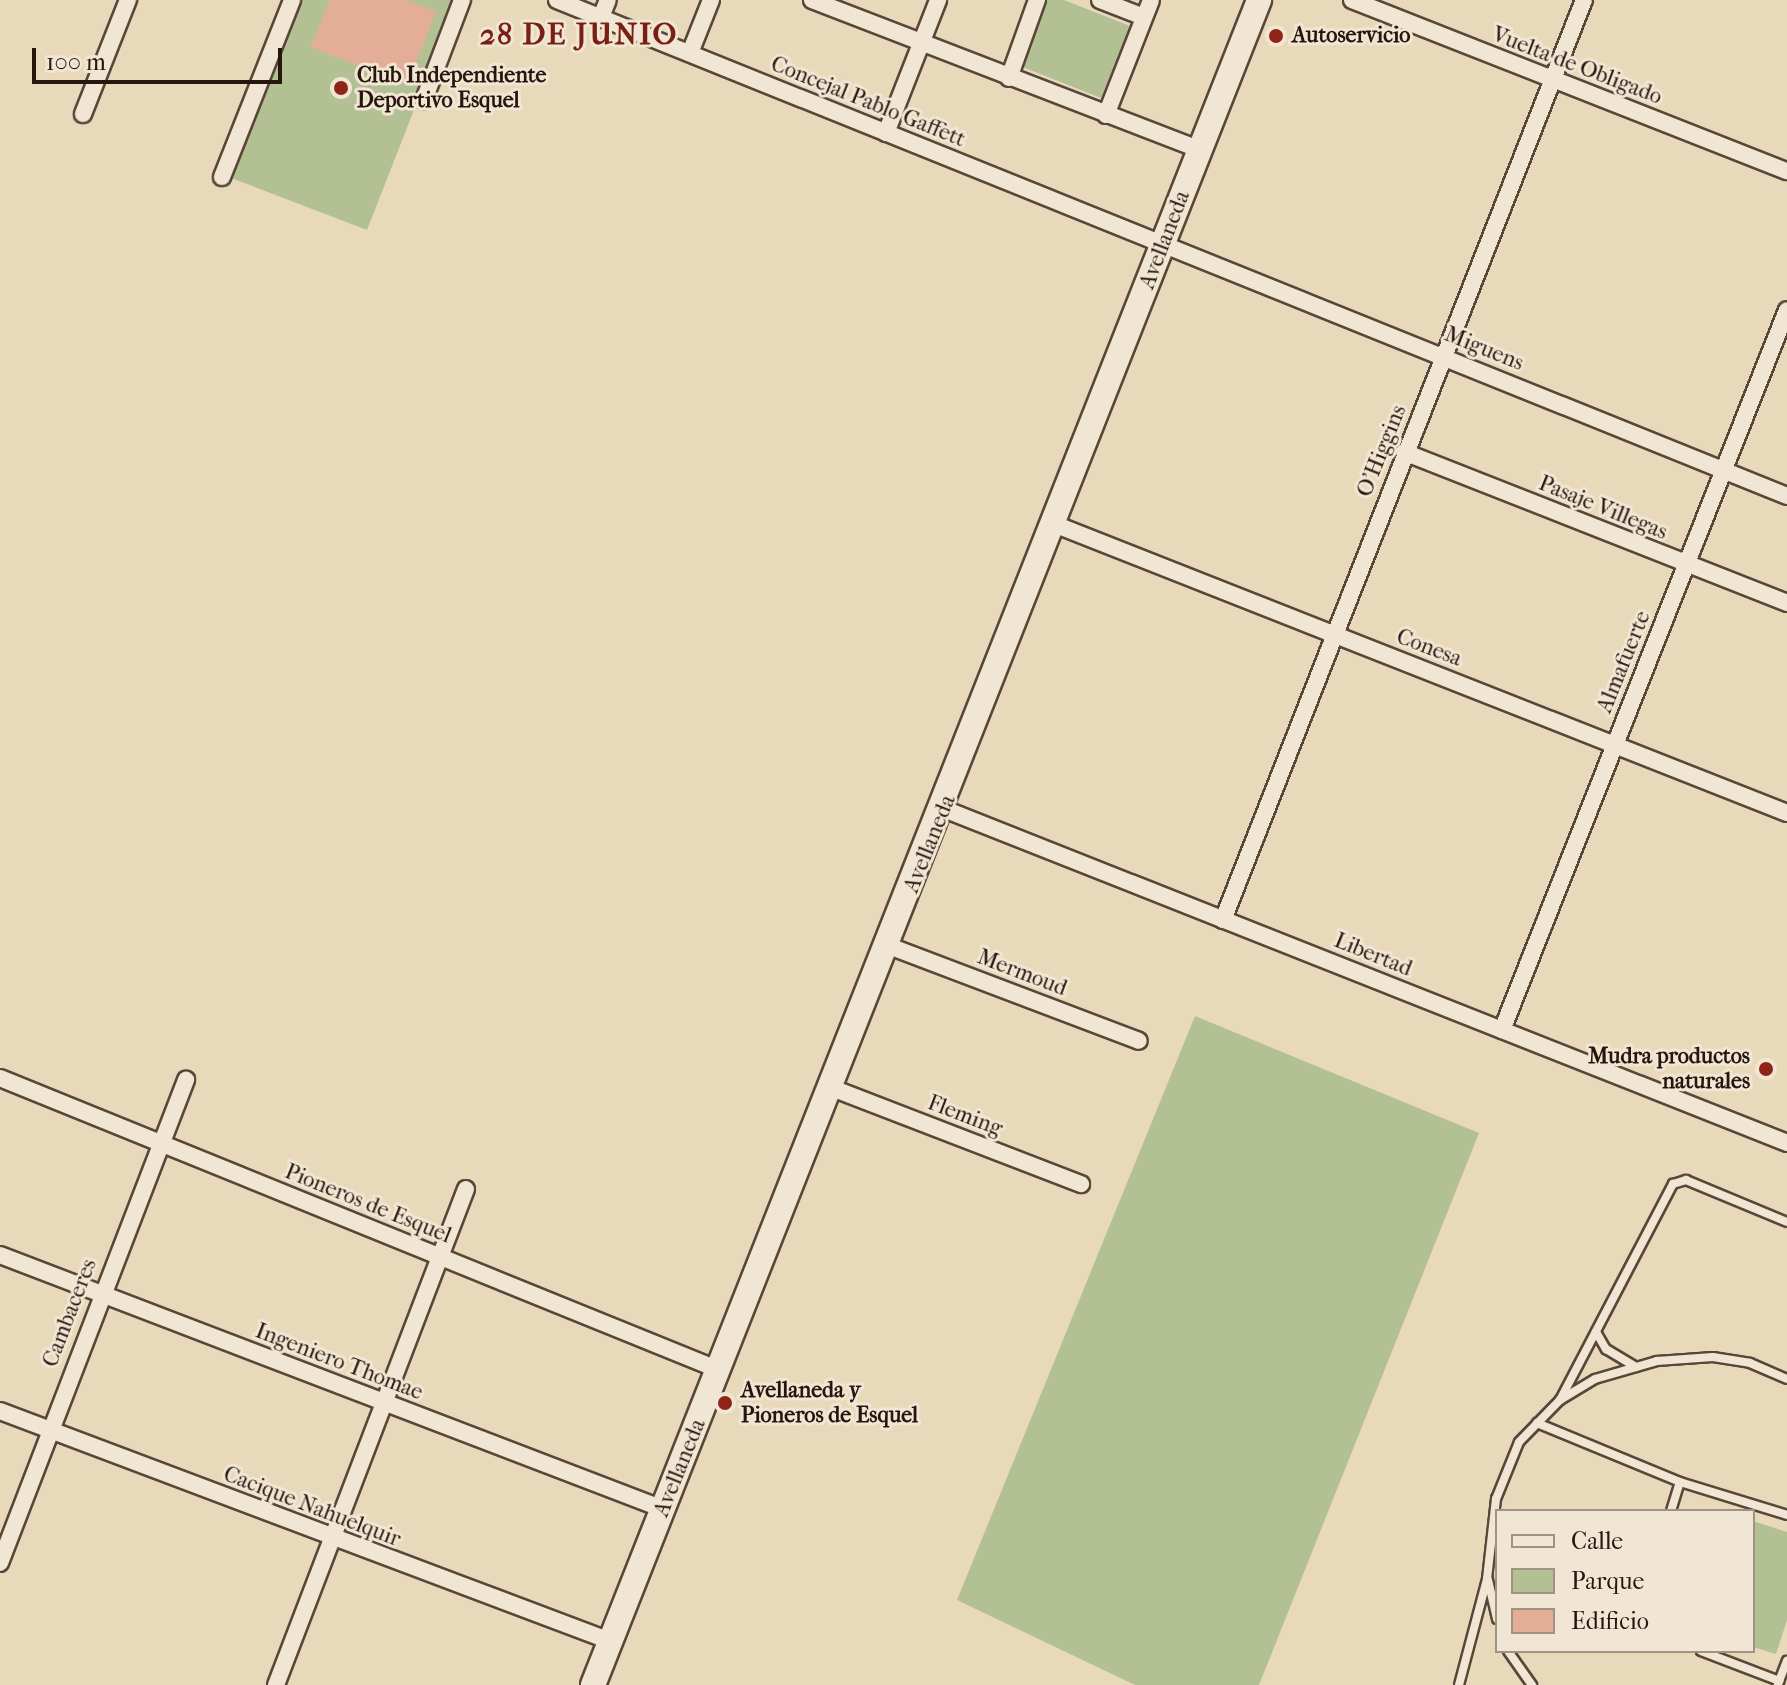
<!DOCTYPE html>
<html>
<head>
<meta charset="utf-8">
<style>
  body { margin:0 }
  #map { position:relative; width:1787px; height:1685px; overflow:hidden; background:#e9d9bb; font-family:"IM FELL French Canon",serif }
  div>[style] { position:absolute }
  .green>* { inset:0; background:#b3c093 }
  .building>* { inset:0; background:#e3ad98 }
  .roads { filter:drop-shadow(2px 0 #584739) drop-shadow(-2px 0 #584739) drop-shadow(0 2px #584739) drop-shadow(0 -2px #584739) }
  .lane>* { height:8px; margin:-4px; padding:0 4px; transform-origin:4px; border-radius:4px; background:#f1e6d3 }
  .street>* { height:16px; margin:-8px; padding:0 8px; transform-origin:8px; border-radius:8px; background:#f1e6d3 }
  .secondary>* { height:24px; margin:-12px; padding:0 12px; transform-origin:12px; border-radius:12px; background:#f1e6d3 }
  .dots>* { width:22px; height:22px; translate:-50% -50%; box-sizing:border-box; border:4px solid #f1e6d3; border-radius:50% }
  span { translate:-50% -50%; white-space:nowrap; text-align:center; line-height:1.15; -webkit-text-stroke:6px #f1e6d3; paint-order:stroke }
  .poi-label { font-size:22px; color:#27160e; font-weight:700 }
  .left { translate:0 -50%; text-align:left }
  .right { translate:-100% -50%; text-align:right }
  .street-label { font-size:22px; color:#27160e }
  .district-label { font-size:30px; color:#7a1f14; font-weight:700; letter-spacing:2px }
  .legend { position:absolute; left:1495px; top:1509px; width:260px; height:144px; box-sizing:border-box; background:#f1e6d3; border:2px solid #a09384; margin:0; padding:10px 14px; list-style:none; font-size:24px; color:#27160e }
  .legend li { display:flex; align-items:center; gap:16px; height:40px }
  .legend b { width:40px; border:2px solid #a09384 }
  .scale { position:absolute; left:32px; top:48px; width:250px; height:36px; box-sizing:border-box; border:4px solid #27160e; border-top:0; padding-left:10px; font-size:24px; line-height:28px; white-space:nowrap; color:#27160e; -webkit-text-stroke:6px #f1e6d3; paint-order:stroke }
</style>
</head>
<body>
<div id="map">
  <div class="green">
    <i style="clip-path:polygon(294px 0,457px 0,367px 230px,226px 176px)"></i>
    <i style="clip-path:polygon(1047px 0,1064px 0,1130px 26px,1101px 98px,1020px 66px)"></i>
    <i style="clip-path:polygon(1195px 1016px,1479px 1133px,1259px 1685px,1135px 1685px,957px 1600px)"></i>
    <i style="clip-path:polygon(1753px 1521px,1787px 1532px,1787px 1620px,1776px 1654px,1753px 1647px)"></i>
  </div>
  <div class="building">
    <i style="clip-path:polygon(330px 0,406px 0,436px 12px,407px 85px,311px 47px)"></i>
  </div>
  <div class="roads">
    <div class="lane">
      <i style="left:1596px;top:1332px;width:20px;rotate:60deg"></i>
      <i style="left:1606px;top:1349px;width:35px;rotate:31deg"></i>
      <i style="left:1560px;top:1400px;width:41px;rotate:-31deg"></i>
      <i style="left:1595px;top:1379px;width:65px;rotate:-16.2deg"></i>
      <i style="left:1657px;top:1361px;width:56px;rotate:-4.1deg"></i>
      <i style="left:1713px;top:1357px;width:37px;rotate:9deg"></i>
      <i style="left:1750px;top:1363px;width:40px;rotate:23.4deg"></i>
      <i style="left:1537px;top:1423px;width:155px;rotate:22.4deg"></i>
      <i style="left:1680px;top:1482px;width:112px;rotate:17.1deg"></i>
      <i style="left:1671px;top:1511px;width:30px;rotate:-73deg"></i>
      <i style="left:1488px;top:1580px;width:40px;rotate:77deg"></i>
      <i style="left:1508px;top:1651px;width:42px;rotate:54.8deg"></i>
      <i style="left:1701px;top:1651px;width:84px;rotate:21deg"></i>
      <i style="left:1778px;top:1684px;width:25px;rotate:-69deg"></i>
      <i style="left:1459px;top:1685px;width:110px;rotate:-75.2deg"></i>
      <i style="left:1487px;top:1579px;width:81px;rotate:-83.6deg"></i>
      <i style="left:1496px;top:1499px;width:61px;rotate:-68deg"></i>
      <i style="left:1519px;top:1442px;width:59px;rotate:-45.7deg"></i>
      <i style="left:1560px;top:1400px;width:244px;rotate:-62.4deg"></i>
      <i style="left:1673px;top:1184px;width:14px;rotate:-17deg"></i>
      <i style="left:1686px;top:1180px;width:109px;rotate:22.6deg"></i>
    </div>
    <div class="street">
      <i style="left:557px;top:0;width:1326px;rotate:21.96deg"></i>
      <i style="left:812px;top:0;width:416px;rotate:21.1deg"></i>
      <i style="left:1100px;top:0;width:47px;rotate:21.1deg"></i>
      <i style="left:1352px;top:0;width:467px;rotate:21.5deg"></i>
      <i style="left:601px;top:17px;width:18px;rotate:-68deg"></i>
      <i style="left:690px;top:53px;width:57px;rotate:-68.4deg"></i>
      <i style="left:1009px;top:78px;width:83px;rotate:-70.3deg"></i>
      <i style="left:424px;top:100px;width:107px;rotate:-69.2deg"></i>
      <i style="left:83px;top:114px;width:123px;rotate:-68.5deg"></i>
      <i style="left:1106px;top:115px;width:123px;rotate:-68.6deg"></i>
      <i style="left:886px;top:133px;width:143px;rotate:-68.6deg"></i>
      <i style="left:222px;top:177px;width:190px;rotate:-68.4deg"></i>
      <i style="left:1404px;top:452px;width:412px;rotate:21.5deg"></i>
      <i style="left:1054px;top:524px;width:788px;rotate:21.52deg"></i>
      <i style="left:944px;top:809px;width:907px;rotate:21.61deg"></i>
      <i style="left:1223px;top:920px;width:988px;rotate:-68.58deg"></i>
      <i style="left:889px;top:946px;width:267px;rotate:20.8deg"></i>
      <i style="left:1502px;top:1030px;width:774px;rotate:-68.4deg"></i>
      <i style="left:0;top:1078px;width:776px;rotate:22.1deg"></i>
      <i style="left:832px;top:1088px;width:267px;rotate:21.1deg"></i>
      <i style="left:0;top:1255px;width:710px;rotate:20.96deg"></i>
      <i style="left:0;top:1411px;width:652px;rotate:20.66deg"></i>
      <i style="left:0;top:1563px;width:518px;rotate:-68.94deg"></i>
      <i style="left:276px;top:1685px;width:531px;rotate:-69.04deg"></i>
    </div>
    <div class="secondary">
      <i style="left:593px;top:1685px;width:1812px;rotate:-68.43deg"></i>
    </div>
  </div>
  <div class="dots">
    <i style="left:1276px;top:36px;background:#8f2418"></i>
    <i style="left:341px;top:88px;background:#8f2418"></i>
    <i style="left:1766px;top:1069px;background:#8f2418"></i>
    <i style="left:725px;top:1403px;background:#8f2418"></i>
  </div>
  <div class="poi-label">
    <span class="left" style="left:1292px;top:36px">Autoservicio</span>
    <span class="left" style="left:357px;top:88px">Club Independiente<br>Deportivo Esquel</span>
    <span class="right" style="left:1750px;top:1069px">Mudra productos<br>naturales</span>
    <span class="left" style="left:741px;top:1403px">Avellaneda y<br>Pioneros de Esquel</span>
  </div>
  <div class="street-label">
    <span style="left:1577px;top:66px;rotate:21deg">Vuelta de Obligado</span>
    <span style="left:868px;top:102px;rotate:22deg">Concejal Pablo Gaffett</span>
    <span style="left:1165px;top:240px;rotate:-69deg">Avellaneda</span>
    <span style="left:1484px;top:349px;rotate:22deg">Miguens</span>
    <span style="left:1382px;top:451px;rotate:-68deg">O'Higgins</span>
    <span style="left:1603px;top:508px;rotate:22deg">Pasaje Villegas</span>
    <span style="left:1429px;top:648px;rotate:21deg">Conesa</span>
    <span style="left:1624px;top:662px;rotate:-68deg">Almafuerte</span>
    <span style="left:930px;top:844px;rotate:-68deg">Avellaneda</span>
    <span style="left:1373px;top:955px;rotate:22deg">Libertad</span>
    <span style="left:1022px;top:973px;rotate:21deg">Mermoud</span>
    <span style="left:965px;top:1116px;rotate:21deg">Fleming</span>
    <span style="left:368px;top:1204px;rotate:22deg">Pioneros de Esquel</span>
    <span style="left:70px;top:1313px;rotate:-69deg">Cambaceres</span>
    <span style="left:339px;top:1362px;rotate:21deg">Ingeniero Thomae</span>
    <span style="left:680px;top:1468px;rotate:-68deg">Avellaneda</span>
    <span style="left:312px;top:1507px;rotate:21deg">Cacique Nahuelquir</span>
  </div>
  <div class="district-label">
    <span style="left:579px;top:35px">28 DE JUNIO</span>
  </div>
  <ul class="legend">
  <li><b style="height:10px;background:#f1e6d3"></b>Calle</li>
  <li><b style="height:22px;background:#b3c093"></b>Parque</li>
  <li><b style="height:22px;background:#e3ad98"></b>Edificio</li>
  </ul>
  <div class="scale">100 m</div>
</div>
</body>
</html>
